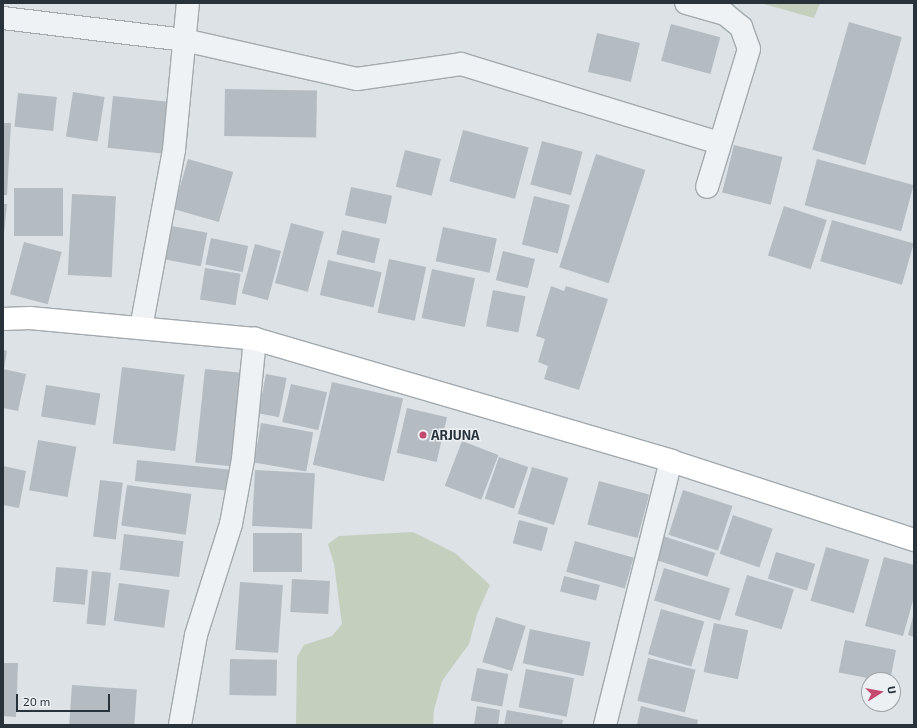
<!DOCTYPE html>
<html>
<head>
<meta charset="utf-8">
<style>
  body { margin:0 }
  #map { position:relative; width:917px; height:728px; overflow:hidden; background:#dce2e5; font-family:"Exo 2",sans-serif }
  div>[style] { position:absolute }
  .green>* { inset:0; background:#c5cfbe }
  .building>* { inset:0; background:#b4bcc2; transform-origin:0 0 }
  .roads { filter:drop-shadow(1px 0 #a2aaaf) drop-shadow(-1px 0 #a2aaaf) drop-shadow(0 1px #a2aaaf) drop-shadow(0 -1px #a2aaaf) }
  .minor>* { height:22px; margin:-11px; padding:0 11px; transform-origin:11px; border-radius:11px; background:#eff2f4 }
  .major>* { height:22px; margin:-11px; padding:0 11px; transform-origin:11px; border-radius:11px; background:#fff }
  .dots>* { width:11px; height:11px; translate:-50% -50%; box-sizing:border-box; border:2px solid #ecf0f3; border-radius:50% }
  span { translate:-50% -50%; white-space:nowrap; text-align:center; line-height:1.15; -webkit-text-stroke:3px #ecf0f3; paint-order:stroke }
  .poi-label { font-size:13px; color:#27323b; font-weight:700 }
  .left { translate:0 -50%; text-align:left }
  .frame { position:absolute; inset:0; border:4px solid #27323b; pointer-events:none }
  .north { position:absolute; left:861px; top:672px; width:40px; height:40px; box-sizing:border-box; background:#ecf0f3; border:1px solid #9da4a9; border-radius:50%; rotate:79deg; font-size:11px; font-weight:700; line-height:16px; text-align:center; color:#27323b }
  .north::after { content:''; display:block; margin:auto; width:14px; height:18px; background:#c44870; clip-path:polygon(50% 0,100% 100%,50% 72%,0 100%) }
  .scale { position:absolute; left:16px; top:694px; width:94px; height:18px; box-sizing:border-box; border:2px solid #27323b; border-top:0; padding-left:5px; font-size:12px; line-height:14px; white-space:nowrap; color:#27323b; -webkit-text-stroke:3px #ecf0f3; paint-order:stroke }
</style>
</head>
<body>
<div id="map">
  <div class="green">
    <i style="clip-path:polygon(760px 3px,820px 3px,814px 18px)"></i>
    <i style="clip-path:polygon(413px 532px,455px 553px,490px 585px,477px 614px,469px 644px,442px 681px,434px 710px,433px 725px,296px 725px,297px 657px,304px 645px,332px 636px,342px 624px,334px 564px,328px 544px,339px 536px)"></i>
  </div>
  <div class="building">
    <i style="left:849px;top:22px;width:55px;height:133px;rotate:16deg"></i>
    <i style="left:671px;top:24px;width:51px;height:38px;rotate:15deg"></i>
    <i style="left:597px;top:33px;width:44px;height:40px;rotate:13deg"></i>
    <i style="left:225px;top:89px;width:92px;height:47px;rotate:1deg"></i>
    <i style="left:73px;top:92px;width:32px;height:45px;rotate:9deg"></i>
    <i style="left:18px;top:93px;width:39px;height:34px;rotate:6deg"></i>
    <i style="left:113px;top:96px;width:55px;height:52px;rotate:6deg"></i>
    <i style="clip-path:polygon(3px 123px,11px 123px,7px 195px,3px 195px)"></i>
    <i style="left:463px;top:130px;width:68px;height:53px;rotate:15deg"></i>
    <i style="left:542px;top:141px;width:42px;height:45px;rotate:15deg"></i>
    <i style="left:734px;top:145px;width:50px;height:49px;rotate:14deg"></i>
    <i style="left:405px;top:150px;width:37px;height:38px;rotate:14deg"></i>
    <i style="left:596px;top:154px;width:52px;height:119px;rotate:18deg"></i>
    <i style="left:188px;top:159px;width:47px;height:52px;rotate:16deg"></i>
    <i style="left:817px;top:159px;width:100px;height:48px;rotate:15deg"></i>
    <i style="left:351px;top:187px;width:42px;height:29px;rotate:12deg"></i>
    <i style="left:14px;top:188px;width:49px;height:48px"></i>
    <i style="left:72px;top:194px;width:44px;height:81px;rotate:3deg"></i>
    <i style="left:534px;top:196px;width:37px;height:50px;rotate:14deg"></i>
    <i style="clip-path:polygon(3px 204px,7px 204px,4px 233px,3px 233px)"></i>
    <i style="left:784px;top:206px;width:45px;height:52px;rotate:18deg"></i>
    <i style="left:832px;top:220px;width:85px;height:43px;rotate:16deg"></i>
    <i style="left:291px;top:223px;width:34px;height:62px;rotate:15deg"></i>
    <i style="left:172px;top:226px;width:36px;height:34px;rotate:11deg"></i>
    <i style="left:443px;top:227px;width:55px;height:35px;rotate:12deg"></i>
    <i style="left:342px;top:230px;width:39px;height:25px;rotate:13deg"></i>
    <i style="left:211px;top:238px;width:38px;height:27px;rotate:12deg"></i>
    <i style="left:24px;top:242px;width:39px;height:54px;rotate:15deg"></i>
    <i style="left:255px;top:244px;width:27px;height:51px;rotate:15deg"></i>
    <i style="left:503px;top:251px;width:33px;height:30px;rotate:14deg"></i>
    <i style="left:389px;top:259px;width:38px;height:55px;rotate:12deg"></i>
    <i style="left:328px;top:260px;width:55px;height:36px;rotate:13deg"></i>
    <i style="left:205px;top:268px;width:36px;height:32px;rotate:9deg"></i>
    <i style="left:432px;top:269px;width:44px;height:50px;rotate:12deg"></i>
    <i style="clip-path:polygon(551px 286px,564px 291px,566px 286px,608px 299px,579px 390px,544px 379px,548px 366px,538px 362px,545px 339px,536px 336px)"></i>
    <i style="left:493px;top:290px;width:33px;height:37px;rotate:11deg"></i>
    <i style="clip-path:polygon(3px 350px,7px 351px,4px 368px,3px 368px)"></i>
    <i style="left:122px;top:367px;width:63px;height:77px;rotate:7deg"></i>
    <i style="clip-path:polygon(3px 369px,26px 374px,18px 411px,3px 408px)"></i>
    <i style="left:205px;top:369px;width:36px;height:94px;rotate:6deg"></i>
    <i style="left:266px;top:374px;width:21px;height:40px;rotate:11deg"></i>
    <i style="left:332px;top:382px;width:73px;height:85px;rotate:13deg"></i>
    <i style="left:291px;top:384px;width:37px;height:39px;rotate:13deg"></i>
    <i style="left:46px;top:385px;width:55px;height:32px;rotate:9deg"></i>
    <i style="left:407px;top:408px;width:41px;height:46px;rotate:13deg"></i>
    <i style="left:261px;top:423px;width:53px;height:40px;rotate:10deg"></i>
    <i style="left:38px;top:440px;width:39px;height:51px;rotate:10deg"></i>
    <i style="left:462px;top:441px;width:39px;height:48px;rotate:21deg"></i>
    <i style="left:499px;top:457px;width:31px;height:44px;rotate:19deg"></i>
    <i style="left:137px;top:460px;width:92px;height:21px;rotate:6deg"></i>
    <i style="clip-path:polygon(3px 466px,26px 471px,19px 508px,3px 505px)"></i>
    <i style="left:532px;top:467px;width:38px;height:49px;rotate:17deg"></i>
    <i style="left:255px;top:470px;width:60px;height:56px;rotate:3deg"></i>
    <i style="left:100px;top:480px;width:23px;height:57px;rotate:7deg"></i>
    <i style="left:599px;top:481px;width:52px;height:45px;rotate:15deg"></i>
    <i style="left:127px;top:485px;width:65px;height:41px;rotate:8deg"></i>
    <i style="left:683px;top:490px;width:52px;height:47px;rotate:18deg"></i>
    <i style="left:733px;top:515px;width:42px;height:41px;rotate:19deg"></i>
    <i style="left:519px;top:520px;width:30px;height:24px;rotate:15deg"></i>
    <i style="left:253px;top:533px;width:49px;height:39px"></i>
    <i style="left:124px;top:534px;width:60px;height:36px;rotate:7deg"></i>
    <i style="left:663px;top:536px;width:55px;height:25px;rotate:18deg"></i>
    <i style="left:575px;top:541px;width:61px;height:32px;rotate:16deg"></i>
    <i style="left:826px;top:547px;width:45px;height:56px;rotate:16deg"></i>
    <i style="left:776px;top:552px;width:41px;height:28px;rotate:17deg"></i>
    <i style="clip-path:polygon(884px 557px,914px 565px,914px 597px,903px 636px,865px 626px)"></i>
    <i style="left:56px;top:567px;width:32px;height:35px;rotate:5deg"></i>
    <i style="left:664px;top:568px;width:69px;height:34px;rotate:17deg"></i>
    <i style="left:92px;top:571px;width:19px;height:53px;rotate:6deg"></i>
    <i style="left:747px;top:575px;width:49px;height:42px;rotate:17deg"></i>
    <i style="left:564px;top:576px;width:37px;height:16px;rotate:14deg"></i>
    <i style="left:292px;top:579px;width:38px;height:33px;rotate:3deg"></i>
    <i style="left:240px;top:582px;width:43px;height:68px;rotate:4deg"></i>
    <i style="left:119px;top:583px;width:51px;height:38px;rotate:8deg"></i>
    <i style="left:661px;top:609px;width:45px;height:47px;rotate:16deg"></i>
    <i style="clip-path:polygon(914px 613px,914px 637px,908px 635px)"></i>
    <i style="left:496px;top:617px;width:31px;height:47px;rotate:17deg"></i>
    <i style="left:714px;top:623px;width:35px;height:50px;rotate:12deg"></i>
    <i style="left:530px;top:629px;width:62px;height:35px;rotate:12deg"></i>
    <i style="left:845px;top:640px;width:52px;height:33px;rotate:11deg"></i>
    <i style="left:648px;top:658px;width:49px;height:44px;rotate:14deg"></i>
    <i style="left:230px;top:659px;width:47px;height:36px;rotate:1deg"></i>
    <i style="clip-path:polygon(3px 663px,18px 663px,16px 717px,3px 716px)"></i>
    <i style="left:477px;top:668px;width:32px;height:33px;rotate:11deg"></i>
    <i style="left:526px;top:669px;width:49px;height:39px;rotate:11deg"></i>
    <i style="left:72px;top:685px;width:65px;height:40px;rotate:4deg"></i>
    <i style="clip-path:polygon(477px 706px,500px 710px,498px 725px,474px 725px)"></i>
    <i style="clip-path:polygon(641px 706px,698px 720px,697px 725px,637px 725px)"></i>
    <i style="clip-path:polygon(507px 710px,563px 720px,562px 725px,504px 725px)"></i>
  </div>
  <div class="roads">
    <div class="minor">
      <i style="left:686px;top:3px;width:41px;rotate:15.8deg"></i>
      <i style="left:725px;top:14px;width:21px;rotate:39deg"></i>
      <i style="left:741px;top:27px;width:23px;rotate:70deg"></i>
      <i style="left:749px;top:49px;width:144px;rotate:106.9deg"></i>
      <i style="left:3px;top:18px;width:182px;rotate:6.9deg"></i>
      <i style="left:184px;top:40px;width:177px;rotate:12.7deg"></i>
      <i style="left:357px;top:79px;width:105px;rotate:-8.2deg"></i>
      <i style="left:461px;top:64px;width:270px;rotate:17deg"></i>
      <i style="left:141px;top:328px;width:181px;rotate:-79.5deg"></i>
      <i style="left:174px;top:150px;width:148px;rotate:-84.6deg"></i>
      <i style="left:180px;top:725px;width:91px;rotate:-79.9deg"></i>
      <i style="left:196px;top:635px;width:116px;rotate:-72.5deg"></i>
      <i style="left:231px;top:524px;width:66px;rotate:-79.5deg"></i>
      <i style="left:243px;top:459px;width:121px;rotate:-84.3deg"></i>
      <i style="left:605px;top:725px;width:272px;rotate:-76deg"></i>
    </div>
    <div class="major">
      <i style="left:3px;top:319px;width:27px;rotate:-2deg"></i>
      <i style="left:30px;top:318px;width:226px;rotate:5.3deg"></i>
      <i style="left:255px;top:339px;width:434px;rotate:16.3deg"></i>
      <i style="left:671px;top:461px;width:256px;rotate:18deg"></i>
    </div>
  </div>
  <div class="dots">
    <i style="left:423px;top:435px;background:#c44870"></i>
  </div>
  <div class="poi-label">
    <span class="left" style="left:431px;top:435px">ARJUNA</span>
  </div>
  <div class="frame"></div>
  <div class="north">U</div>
  <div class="scale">20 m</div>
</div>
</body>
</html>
